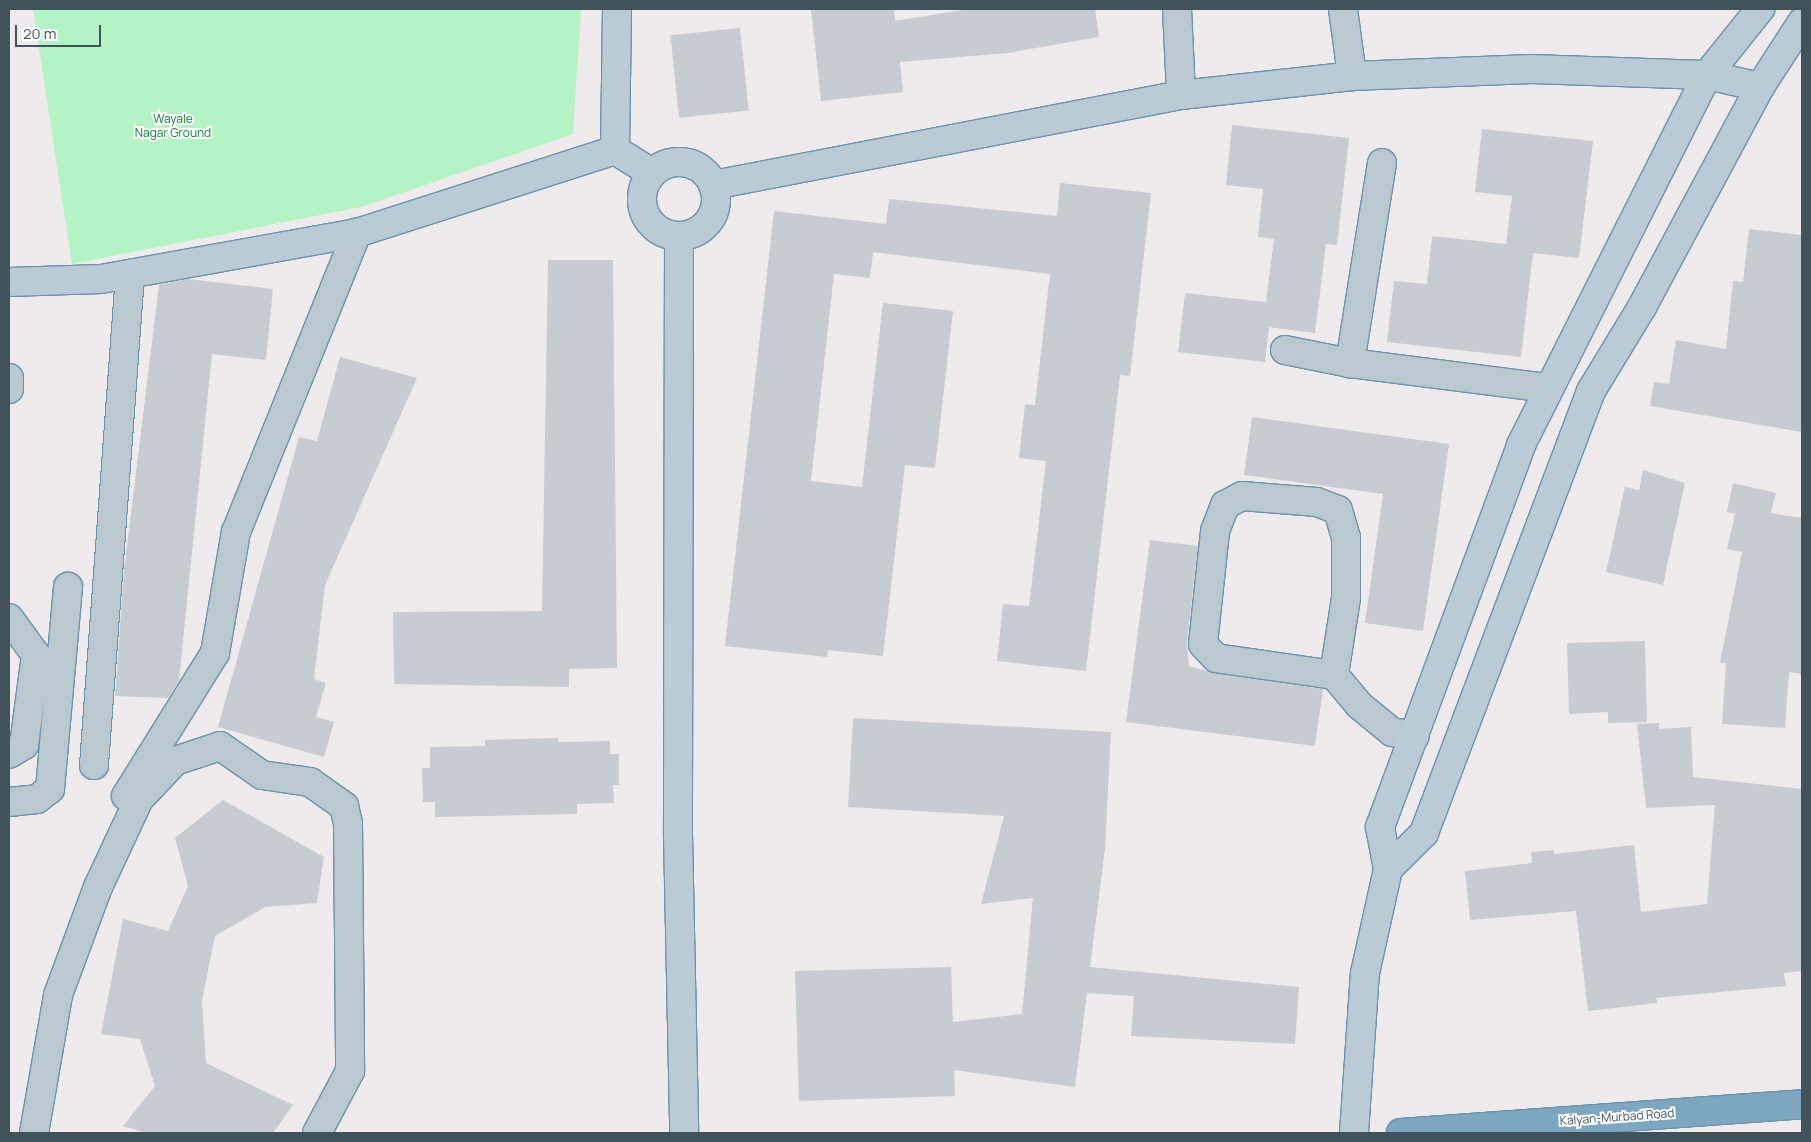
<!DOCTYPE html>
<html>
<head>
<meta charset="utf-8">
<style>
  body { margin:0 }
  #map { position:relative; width:1811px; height:1142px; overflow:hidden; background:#efebec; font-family:Manrope,sans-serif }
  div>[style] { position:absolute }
  .green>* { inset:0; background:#b3f3c4 }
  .building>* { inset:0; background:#c7ccd2; transform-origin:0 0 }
  .roads { filter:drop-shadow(1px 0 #6992ad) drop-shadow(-1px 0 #6992ad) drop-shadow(0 1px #6992ad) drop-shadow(0 -1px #6992ad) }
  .street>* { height:28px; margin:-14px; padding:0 14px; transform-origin:14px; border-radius:14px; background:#bac9d0 }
  .secondary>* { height:28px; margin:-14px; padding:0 14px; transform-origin:14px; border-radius:14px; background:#bacbd6 }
  .secondary>.ring { margin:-14px; padding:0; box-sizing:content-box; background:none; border:28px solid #bacbd6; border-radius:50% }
  .highway>* { height:28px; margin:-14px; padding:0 14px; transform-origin:14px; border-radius:14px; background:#7da7c1 }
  span { translate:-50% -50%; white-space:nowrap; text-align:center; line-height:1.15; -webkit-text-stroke:4px #fff; paint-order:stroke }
  .park-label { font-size:12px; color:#0d8338 }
  .street-label { font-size:12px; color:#42525b }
  .frame { position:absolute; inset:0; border:10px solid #42525b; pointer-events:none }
  .scale { position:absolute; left:15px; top:25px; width:86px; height:22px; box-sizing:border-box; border:2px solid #42525b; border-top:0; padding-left:6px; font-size:15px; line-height:18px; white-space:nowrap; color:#42525b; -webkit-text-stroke:4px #fff; paint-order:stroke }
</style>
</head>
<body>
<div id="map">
  <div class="green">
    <i style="clip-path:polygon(33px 9px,581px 9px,573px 134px,361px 207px,72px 264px)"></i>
  </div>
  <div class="building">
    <i style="clip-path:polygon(811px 9px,894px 9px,895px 21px,968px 9px,1095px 9px,1099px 37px,1008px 53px,900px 62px,903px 92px,821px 101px)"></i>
    <i style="left:740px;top:28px;width:83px;height:70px;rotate:84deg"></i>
    <i style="clip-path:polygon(1232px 125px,1349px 138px,1337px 245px,1326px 244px,1315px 333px,1269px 327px,1265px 362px,1178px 352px,1185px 293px,1266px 302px,1274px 239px,1258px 237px,1263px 189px,1226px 185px)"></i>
    <i style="clip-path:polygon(1482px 129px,1593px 141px,1579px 258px,1533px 253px,1521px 357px,1387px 342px,1394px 281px,1427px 284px,1432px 236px,1506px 244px,1512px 196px,1475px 192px)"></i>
    <i style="clip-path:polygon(1060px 183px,1151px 193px,1130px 376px,1120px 375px,1086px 671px,997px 661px,1003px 604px,1029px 606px,1046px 461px,1019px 458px,1025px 404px,1035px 405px,1050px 274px,873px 252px,870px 278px,834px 274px,811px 481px,862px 487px,883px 303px,953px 311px,935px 468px,905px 465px,883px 656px,828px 650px,827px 657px,725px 646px,774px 211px,886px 224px,889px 199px,1057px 216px)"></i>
    <i style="clip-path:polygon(1749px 229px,1802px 235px,1802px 432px,1650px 406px,1654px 382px,1669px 384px,1676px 340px,1726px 349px,1733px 281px,1743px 282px)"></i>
    <i style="clip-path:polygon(548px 260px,613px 260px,617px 668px,569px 669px,569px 687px,394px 684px,393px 612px,542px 611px)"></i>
    <i style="clip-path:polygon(188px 279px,273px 289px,266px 360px,212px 354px,179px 681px,168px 698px,115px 696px,124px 570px,159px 285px)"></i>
    <i style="clip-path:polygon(340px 357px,417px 378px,325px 585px,314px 679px,326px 683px,316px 717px,334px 722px,324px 757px,218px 727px,299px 437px,317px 441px)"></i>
    <i style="clip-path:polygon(1252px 417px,1449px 444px,1423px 631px,1365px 623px,1383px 494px,1244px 475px)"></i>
    <i style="clip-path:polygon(1643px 470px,1685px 483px,1663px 585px,1606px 572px,1625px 487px,1639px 490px)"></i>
    <i style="clip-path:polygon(1733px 483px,1776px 493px,1771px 513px,1802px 518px,1802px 674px,1789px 672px,1785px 728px,1722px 724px,1726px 663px,1720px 663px,1742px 552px,1727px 549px,1735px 514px,1727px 512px)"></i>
    <i style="clip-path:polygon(1150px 540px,1198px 546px,1187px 642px,1189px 666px,1214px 673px,1323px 689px,1315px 746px,1126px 722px)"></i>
    <i style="clip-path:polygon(1645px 641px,1647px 722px,1608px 723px,1608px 712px,1569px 714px,1567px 643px)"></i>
    <i style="clip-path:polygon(853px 718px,1111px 732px,1105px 849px,1090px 967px,1299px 987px,1295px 1044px,1131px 1036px,1134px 996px,1087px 993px,1075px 1087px,954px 1070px,955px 1096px,799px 1101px,795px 971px,951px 967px,953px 1022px,1022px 1014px,1033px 898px,981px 904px,1004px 816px,848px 807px)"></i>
    <i style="clip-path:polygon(1659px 723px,1659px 729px,1691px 727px,1693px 777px,1802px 789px,1802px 971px,1784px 973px,1786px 986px,1656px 998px,1657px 1003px,1588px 1011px,1576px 911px,1470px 920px,1465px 871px,1532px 863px,1531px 852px,1554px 850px,1554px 854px,1634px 845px,1641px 912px,1707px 904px,1715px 805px,1646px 808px,1637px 724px)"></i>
    <i style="clip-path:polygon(558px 738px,558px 742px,610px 741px,610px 754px,619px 754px,619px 785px,613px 785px,614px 803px,577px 804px,577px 814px,435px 817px,435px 802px,423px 802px,422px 768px,430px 768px,430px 747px,485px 746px,485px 740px)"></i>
    <i style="clip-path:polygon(223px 800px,324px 857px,317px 903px,265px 907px,215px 936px,202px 1001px,206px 1063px,293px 1105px,273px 1133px,147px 1133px,123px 1126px,155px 1086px,140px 1039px,101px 1034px,123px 919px,168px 931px,188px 886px,175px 838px)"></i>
  </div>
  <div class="roads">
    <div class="street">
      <i style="left:1177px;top:9px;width:86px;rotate:87.3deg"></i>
      <i style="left:1343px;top:9px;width:68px;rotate:82.3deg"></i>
      <i style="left:1382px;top:163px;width:203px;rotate:99.1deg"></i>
      <i style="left:1350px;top:363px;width:200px;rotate:7.2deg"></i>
      <i style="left:1285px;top:350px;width:66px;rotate:11.3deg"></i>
      <i style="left:9px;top:378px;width:11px;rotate:90deg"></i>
      <i style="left:9px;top:618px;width:46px;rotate:53.9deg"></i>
      <i style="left:36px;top:655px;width:91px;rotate:97.6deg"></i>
      <i style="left:24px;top:745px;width:17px;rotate:149deg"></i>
      <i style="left:1334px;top:675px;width:119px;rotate:-171.8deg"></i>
      <i style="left:1216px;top:658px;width:19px;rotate:-133deg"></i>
      <i style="left:1203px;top:644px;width:114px;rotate:-83.9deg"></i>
      <i style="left:1215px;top:531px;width:28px;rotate:-69deg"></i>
      <i style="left:1225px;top:505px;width:19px;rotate:-28deg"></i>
      <i style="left:1242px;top:496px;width:75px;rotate:4.6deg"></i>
      <i style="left:1317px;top:502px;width:22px;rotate:21deg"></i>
      <i style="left:1338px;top:510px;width:29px;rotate:74deg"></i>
      <i style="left:1346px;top:538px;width:60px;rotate:90deg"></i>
      <i style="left:1346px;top:598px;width:78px;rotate:98.9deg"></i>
      <i style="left:1334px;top:675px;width:39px;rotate:50deg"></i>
      <i style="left:1359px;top:705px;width:43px;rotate:39.3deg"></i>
      <i style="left:1392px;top:732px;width:23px;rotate:10deg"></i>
      <i style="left:94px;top:765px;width:492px;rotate:-85.8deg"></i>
      <i style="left:126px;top:796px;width:168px;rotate:-58.1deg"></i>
      <i style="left:215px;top:653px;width:123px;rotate:-80.2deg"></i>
      <i style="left:236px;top:532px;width:323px;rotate:-68deg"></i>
      <i style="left:9px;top:802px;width:28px;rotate:-6deg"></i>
      <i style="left:37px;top:799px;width:16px;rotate:-38deg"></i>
      <i style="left:50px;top:789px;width:203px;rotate:-84.9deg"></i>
      <i style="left:34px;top:1133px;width:140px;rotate:-80.1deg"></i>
      <i style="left:58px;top:995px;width:115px;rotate:-69.7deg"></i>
      <i style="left:98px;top:887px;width:97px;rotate:-65deg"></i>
      <i style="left:139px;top:799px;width:52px;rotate:-46.5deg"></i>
      <i style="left:175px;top:761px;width:47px;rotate:-18.4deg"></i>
      <i style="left:220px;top:746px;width:51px;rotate:34.6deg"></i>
      <i style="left:262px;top:775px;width:49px;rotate:8.3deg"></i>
      <i style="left:310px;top:782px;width:42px;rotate:35.2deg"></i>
      <i style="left:344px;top:806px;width:17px;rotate:77deg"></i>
      <i style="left:348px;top:823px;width:248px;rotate:89.5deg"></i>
      <i style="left:350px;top:1071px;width:70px;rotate:118deg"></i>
    </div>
    <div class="secondary">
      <i style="left:617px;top:9px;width:141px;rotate:90.8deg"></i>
      <i style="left:615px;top:150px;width:44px;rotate:31.9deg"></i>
      <i class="ring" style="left:642px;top:162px;width:46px;height:46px"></i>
      <i style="left:713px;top:185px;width:477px;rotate:-10.9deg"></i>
      <i style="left:1181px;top:95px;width:172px;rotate:-6.3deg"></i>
      <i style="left:1352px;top:76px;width:180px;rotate:-2.2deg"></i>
      <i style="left:1532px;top:69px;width:175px;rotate:2deg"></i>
      <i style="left:1707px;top:75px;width:54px;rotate:12.8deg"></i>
      <i style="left:679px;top:236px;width:599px;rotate:90.1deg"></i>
      <i style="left:678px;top:835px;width:298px;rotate:88.8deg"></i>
      <i style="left:9px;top:282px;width:92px;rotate:-1.9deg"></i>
      <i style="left:101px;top:279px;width:260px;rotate:-10.2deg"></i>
      <i style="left:357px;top:233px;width:271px;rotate:-17.8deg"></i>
      <i style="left:1388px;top:869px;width:51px;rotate:-45deg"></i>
      <i style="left:1424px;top:833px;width:472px;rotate:-69.3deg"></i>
      <i style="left:1591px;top:391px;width:98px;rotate:-58.7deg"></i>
      <i style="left:1642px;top:307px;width:250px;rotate:-61.8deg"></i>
      <i style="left:1760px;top:87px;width:77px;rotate:-57.1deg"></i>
      <i style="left:1354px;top:1133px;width:160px;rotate:-86.1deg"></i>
      <i style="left:1365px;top:973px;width:107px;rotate:-77.5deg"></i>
      <i style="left:1388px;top:869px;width:43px;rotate:-100.8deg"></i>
      <i style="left:1380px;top:827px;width:407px;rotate:-69.7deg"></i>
      <i style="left:1521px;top:445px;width:414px;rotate:-63.3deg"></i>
      <i style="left:1707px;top:75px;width:85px;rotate:-51.2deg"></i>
    </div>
    <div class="highway">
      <i style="left:1401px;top:1133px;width:402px;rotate:-4.1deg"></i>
    </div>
  </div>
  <div class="park-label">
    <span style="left:173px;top:126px">Wayale<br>Nagar Ground</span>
  </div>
  <div class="street-label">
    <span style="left:1617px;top:1117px;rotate:-4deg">Kalyan-Murbad Road</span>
  </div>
  <div class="frame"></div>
  <div class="scale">20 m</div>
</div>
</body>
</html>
